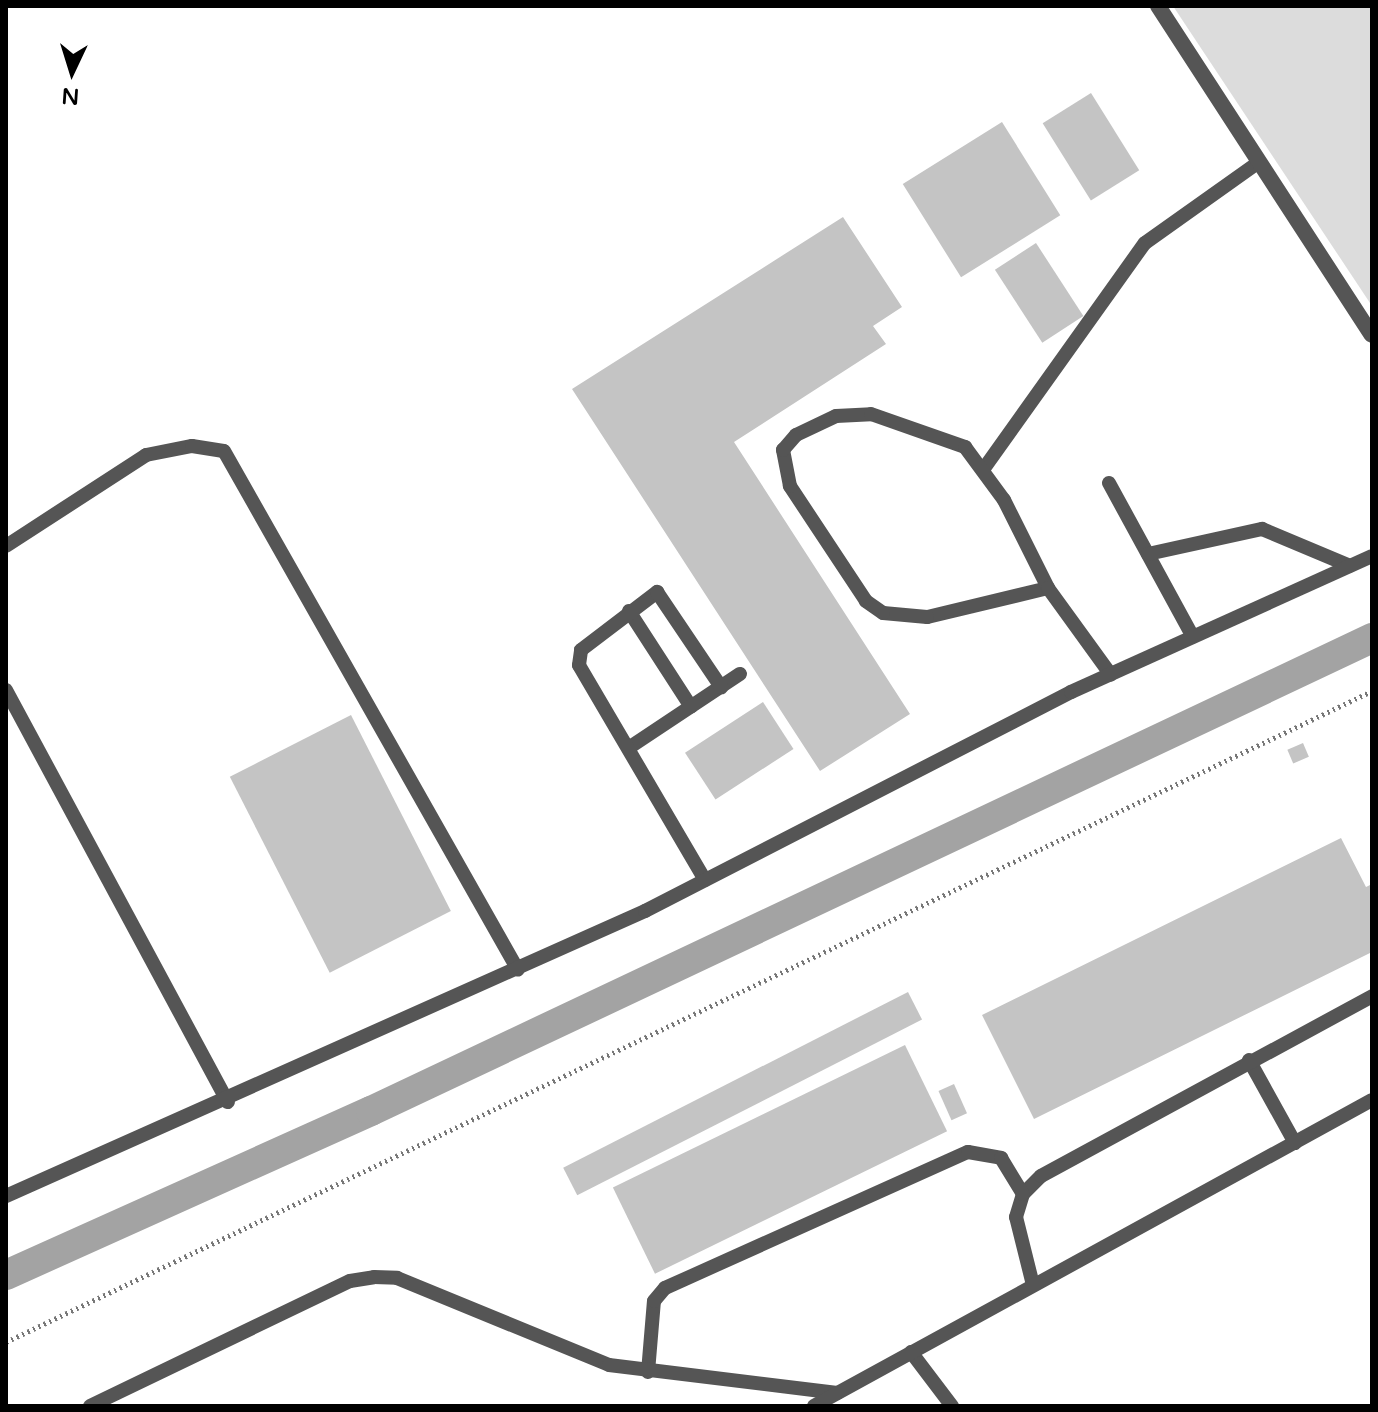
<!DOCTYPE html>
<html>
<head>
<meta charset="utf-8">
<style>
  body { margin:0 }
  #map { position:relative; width:1378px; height:1412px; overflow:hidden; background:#fff; font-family:"Varela Round",sans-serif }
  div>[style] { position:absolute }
  .green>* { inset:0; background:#dcdcdc }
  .canal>* { height:30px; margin:-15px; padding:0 15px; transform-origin:15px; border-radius:15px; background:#a3a3a3 }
  .building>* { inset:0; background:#c4c4c4; transform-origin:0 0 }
  .path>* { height:5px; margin-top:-2.5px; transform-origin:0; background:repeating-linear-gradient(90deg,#777 0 2px,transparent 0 6px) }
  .service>* { height:14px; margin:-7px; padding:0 7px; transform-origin:7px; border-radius:7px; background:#555 }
  .tertiary>* { height:16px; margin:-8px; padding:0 8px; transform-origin:8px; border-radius:8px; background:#555 }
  span { translate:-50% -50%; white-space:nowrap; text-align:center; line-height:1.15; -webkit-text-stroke:7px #fff; paint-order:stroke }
  .frame { position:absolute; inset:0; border:8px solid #000; pointer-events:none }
  .north { position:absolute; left:32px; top:32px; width:80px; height:80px; -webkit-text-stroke:6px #fff; paint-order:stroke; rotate:184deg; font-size:22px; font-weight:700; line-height:32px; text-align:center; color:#000 }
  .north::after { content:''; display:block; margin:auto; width:28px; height:36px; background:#000; clip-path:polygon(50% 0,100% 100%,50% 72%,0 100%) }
</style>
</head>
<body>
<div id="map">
  <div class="green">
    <i style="clip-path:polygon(1173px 6px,1372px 6px,1372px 306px)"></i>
  </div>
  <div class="canal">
    <i style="left:6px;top:1275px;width:400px;rotate:-24.2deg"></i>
    <i style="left:371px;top:1111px;width:1107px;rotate:-25.29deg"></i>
  </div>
  <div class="building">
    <i style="left:1091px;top:93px;width:91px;height:57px;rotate:58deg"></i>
    <i style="left:1002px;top:122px;width:110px;height:117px;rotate:58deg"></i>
    <i style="clip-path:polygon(843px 217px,902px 307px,873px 326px,886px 344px,734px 442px,910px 714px,820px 771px,572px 389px)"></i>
    <i style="left:1036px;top:243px;width:87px;height:49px;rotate:57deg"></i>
    <i style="left:763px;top:702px;width:56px;height:93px;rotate:57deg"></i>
    <i style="left:351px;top:715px;width:220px;height:136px;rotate:63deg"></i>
    <i style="left:1303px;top:743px;width:15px;height:17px;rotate:67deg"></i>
    <i style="clip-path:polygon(1341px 838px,1366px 887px,1372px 884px,1372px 952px,1034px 1119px,982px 1015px)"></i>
    <i style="left:908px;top:992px;width:31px;height:387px;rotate:63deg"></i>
    <i style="left:905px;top:1045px;width:96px;height:325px;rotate:64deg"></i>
    <i style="left:954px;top:1084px;width:32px;height:17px;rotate:66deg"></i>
  </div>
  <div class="path">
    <i style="left:6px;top:1342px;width:1513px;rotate:-25.48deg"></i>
  </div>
  <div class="service">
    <i style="left:985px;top:467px;width:275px;rotate:-54.5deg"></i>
    <i style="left:1145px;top:243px;width:140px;rotate:-35.4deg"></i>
    <i style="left:1109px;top:483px;width:175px;rotate:61.4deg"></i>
    <i style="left:6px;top:546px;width:167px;rotate:-33deg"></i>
    <i style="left:146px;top:455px;width:47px;rotate:-11.1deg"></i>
    <i style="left:192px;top:446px;width:32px;rotate:9deg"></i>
    <i style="left:224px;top:451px;width:596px;rotate:60.47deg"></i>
    <i style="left:1148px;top:554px;width:117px;rotate:-12.4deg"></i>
    <i style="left:1262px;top:529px;width:95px;rotate:22.8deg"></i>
    <i style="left:1048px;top:588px;width:124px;rotate:166.5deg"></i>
    <i style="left:927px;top:617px;width:44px;rotate:-174.8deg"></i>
    <i style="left:883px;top:613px;width:21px;rotate:-145deg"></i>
    <i style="left:866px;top:601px;width:138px;rotate:-123.5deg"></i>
    <i style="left:790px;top:486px;width:37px;rotate:-101deg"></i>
    <i style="left:783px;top:450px;width:20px;rotate:-49deg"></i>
    <i style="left:796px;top:435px;width:44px;rotate:-25.4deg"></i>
    <i style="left:836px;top:416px;width:35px;rotate:-3deg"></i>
    <i style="left:871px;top:414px;width:100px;rotate:19.3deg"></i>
    <i style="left:965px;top:447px;width:66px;rotate:53.7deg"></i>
    <i style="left:1004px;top:500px;width:98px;rotate:63.4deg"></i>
    <i style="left:1048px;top:588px;width:107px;rotate:54.1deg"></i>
    <i style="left:629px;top:611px;width:114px;rotate:57.1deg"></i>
    <i style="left:6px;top:690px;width:468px;rotate:61.7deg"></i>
    <i style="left:630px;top:747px;width:132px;rotate:-33.6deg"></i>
    <i style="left:705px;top:880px;width:249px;rotate:-120.4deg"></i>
    <i style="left:579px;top:665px;width:15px;rotate:-82deg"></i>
    <i style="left:581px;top:650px;width:96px;rotate:-37.3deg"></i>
    <i style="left:657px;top:592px;width:115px;rotate:56deg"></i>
    <i style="left:1249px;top:1060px;width:95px;rotate:61deg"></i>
    <i style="left:6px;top:1196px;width:700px;rotate:-24.04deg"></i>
    <i style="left:645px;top:911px;width:479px;rotate:-27.2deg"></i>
    <i style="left:1071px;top:692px;width:330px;rotate:-24.3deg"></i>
    <i style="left:1033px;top:1285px;width:70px;rotate:-104deg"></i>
    <i style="left:1016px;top:1217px;width:24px;rotate:-73deg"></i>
    <i style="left:1023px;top:1194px;width:25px;rotate:-45deg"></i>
    <i style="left:1041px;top:1176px;width:377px;rotate:-28.5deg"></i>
    <i style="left:911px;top:1352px;width:68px;rotate:52.8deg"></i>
    <i style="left:648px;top:1372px;width:71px;rotate:-85.2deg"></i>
    <i style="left:654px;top:1301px;width:17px;rotate:-50deg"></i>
    <i style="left:665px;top:1288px;width:332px;rotate:-24.2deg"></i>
    <i style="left:968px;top:1152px;width:34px;rotate:10deg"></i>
    <i style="left:1001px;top:1158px;width:42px;rotate:58.6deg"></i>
    <i style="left:90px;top:1406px;width:288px;rotate:-25.7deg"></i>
    <i style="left:350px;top:1281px;width:24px;rotate:-9deg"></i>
    <i style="left:374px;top:1277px;width:23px;rotate:2deg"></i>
    <i style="left:397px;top:1278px;width:229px;rotate:22.3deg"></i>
    <i style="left:609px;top:1365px;width:230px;rotate:7deg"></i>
    <i style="left:814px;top:1406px;width:636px;rotate:-28.74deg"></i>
  </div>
  <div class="tertiary">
    <i style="left:1158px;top:6px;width:392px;rotate:57deg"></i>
  </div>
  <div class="frame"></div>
  <div class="north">N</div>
</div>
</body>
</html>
